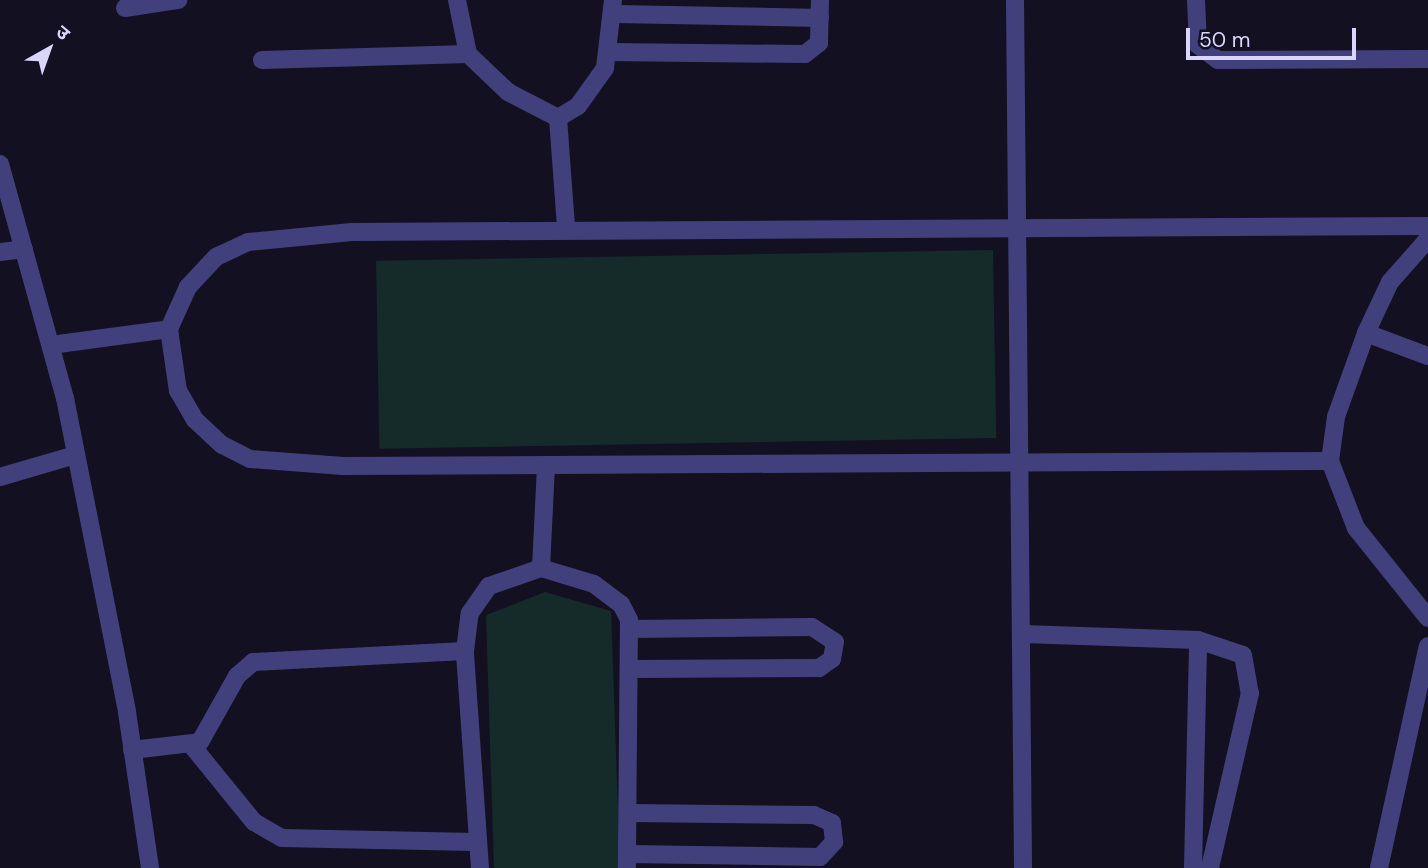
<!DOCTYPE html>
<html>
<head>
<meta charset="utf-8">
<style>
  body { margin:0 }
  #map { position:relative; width:1428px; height:868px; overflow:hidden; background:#131022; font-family:"DM Sans","Noto Sans Devanagari",sans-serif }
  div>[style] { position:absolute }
  .green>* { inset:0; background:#142b2a; transform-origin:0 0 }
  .minor>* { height:18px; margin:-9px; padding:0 9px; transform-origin:9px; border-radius:9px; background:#42407c }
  span { translate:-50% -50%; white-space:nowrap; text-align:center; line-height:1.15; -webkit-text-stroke:6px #131022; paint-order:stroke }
  .north { position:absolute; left:14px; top:14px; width:70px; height:70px; -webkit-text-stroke:5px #131022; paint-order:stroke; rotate:40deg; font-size:19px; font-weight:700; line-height:28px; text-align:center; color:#d9d5fb }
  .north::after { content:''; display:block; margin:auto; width:24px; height:32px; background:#d9d5fb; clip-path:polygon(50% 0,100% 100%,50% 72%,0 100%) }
  .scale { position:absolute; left:1186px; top:28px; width:170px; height:32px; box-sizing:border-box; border:4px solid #d9d5fb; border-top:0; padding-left:9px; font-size:21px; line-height:24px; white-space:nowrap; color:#d9d5fb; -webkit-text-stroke:5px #131022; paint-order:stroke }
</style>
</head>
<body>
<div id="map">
  <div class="green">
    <i style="left:993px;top:250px;width:188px;height:617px;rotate:89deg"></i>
    <i style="clip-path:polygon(545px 592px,611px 611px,620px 868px,494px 868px,486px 615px)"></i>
  </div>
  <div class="minor">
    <i style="left:457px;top:0;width:55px;rotate:78.5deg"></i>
    <i style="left:1015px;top:0;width:868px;rotate:89.47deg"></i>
    <i style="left:1196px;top:0;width:45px;rotate:87.5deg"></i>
    <i style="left:1198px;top:45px;width:25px;rotate:37deg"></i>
    <i style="left:1218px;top:60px;width:210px;rotate:-0.3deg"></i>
    <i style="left:125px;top:8px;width:54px;rotate:-8.6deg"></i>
    <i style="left:616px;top:14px;width:204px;rotate:1.1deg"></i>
    <i style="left:608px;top:52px;width:197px;rotate:0.6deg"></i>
    <i style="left:805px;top:54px;width:18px;rotate:-38deg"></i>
    <i style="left:819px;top:43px;width:43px;rotate:-88.7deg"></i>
    <i style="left:262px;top:60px;width:206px;rotate:-1.7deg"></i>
    <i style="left:468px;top:54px;width:55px;rotate:43.5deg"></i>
    <i style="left:508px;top:92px;width:56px;rotate:27.5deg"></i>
    <i style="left:558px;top:118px;width:110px;rotate:85.8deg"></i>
    <i style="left:558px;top:118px;width:23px;rotate:-31deg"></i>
    <i style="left:578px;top:106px;width:47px;rotate:-54.6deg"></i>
    <i style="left:605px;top:68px;width:68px;rotate:-83.3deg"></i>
    <i style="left:0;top:164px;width:243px;rotate:74.5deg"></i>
    <i style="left:65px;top:398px;width:320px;rotate:78.8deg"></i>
    <i style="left:127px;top:712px;width:158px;rotate:81.6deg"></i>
    <i style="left:1428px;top:239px;width:57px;rotate:131.5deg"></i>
    <i style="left:1390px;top:282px;width:56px;rotate:115.2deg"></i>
    <i style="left:1366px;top:333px;width:89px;rotate:109.7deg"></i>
    <i style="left:1336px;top:417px;width:44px;rotate:97.8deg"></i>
    <i style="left:1330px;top:461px;width:72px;rotate:68.8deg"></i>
    <i style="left:1356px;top:528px;width:115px;rotate:51.3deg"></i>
    <i style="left:0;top:252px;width:24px;rotate:-7deg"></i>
    <i style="left:1366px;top:333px;width:66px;rotate:20.4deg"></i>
    <i style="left:51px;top:345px;width:119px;rotate:-7.7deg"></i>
    <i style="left:1330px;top:461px;width:987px;rotate:179.71deg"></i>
    <i style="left:343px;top:466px;width:93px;rotate:-175.7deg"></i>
    <i style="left:250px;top:459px;width:31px;rotate:-153deg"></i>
    <i style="left:222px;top:445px;width:37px;rotate:-137deg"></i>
    <i style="left:195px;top:420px;width:34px;rotate:-120deg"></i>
    <i style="left:178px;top:391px;width:63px;rotate:-98.3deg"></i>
    <i style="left:169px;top:329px;width:46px;rotate:-65.7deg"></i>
    <i style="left:188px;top:287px;width:41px;rotate:-47deg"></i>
    <i style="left:216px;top:257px;width:35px;rotate:-25deg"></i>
    <i style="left:248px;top:242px;width:104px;rotate:-5.5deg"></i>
    <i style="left:352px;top:232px;width:1076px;rotate:-0.32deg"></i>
    <i style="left:0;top:477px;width:78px;rotate:-16.3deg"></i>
    <i style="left:541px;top:568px;width:103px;rotate:-87.2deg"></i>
    <i style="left:629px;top:629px;width:183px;rotate:-0.6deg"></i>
    <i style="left:812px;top:627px;width:27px;rotate:33deg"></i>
    <i style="left:835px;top:642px;width:17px;rotate:100deg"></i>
    <i style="left:832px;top:659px;width:16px;rotate:145deg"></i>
    <i style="left:819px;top:668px;width:187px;rotate:179.7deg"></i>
    <i style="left:1023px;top:634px;width:175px;rotate:2deg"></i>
    <i style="left:1198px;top:640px;width:47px;rotate:18.4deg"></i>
    <i style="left:1243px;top:655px;width:39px;rotate:80deg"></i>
    <i style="left:1250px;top:693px;width:180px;rotate:102.9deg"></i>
    <i style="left:193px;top:747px;width:97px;rotate:50.9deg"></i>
    <i style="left:254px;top:822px;width:32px;rotate:30deg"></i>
    <i style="left:282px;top:838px;width:192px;rotate:1.2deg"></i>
    <i style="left:132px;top:750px;width:68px;rotate:-6.7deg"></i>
    <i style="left:200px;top:742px;width:76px;rotate:-60.7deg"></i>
    <i style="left:237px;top:676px;width:21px;rotate:-41deg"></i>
    <i style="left:253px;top:662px;width:212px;rotate:-3deg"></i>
    <i style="left:629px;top:854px;width:191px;rotate:0.9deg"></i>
    <i style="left:820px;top:857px;width:21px;rotate:-47deg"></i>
    <i style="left:834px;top:842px;width:19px;rotate:-96deg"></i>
    <i style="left:832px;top:823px;width:20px;rotate:-156deg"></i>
    <i style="left:814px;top:815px;width:184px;rotate:-179.4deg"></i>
    <i style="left:480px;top:868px;width:218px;rotate:-94deg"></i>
    <i style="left:465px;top:651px;width:38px;rotate:-83deg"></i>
    <i style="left:470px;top:613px;width:33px;rotate:-55deg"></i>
    <i style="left:489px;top:586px;width:55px;rotate:-19.1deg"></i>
    <i style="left:541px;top:568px;width:55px;rotate:16.8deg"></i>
    <i style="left:594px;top:584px;width:34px;rotate:37deg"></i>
    <i style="left:621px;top:604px;width:18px;rotate:63deg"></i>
    <i style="left:629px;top:620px;width:248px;rotate:90.5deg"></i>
    <i style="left:1193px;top:868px;width:228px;rotate:-88.7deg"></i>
    <i style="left:1379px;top:868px;width:227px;rotate:-77.6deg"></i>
  </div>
  <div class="north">उ</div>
  <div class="scale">50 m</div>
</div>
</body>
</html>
